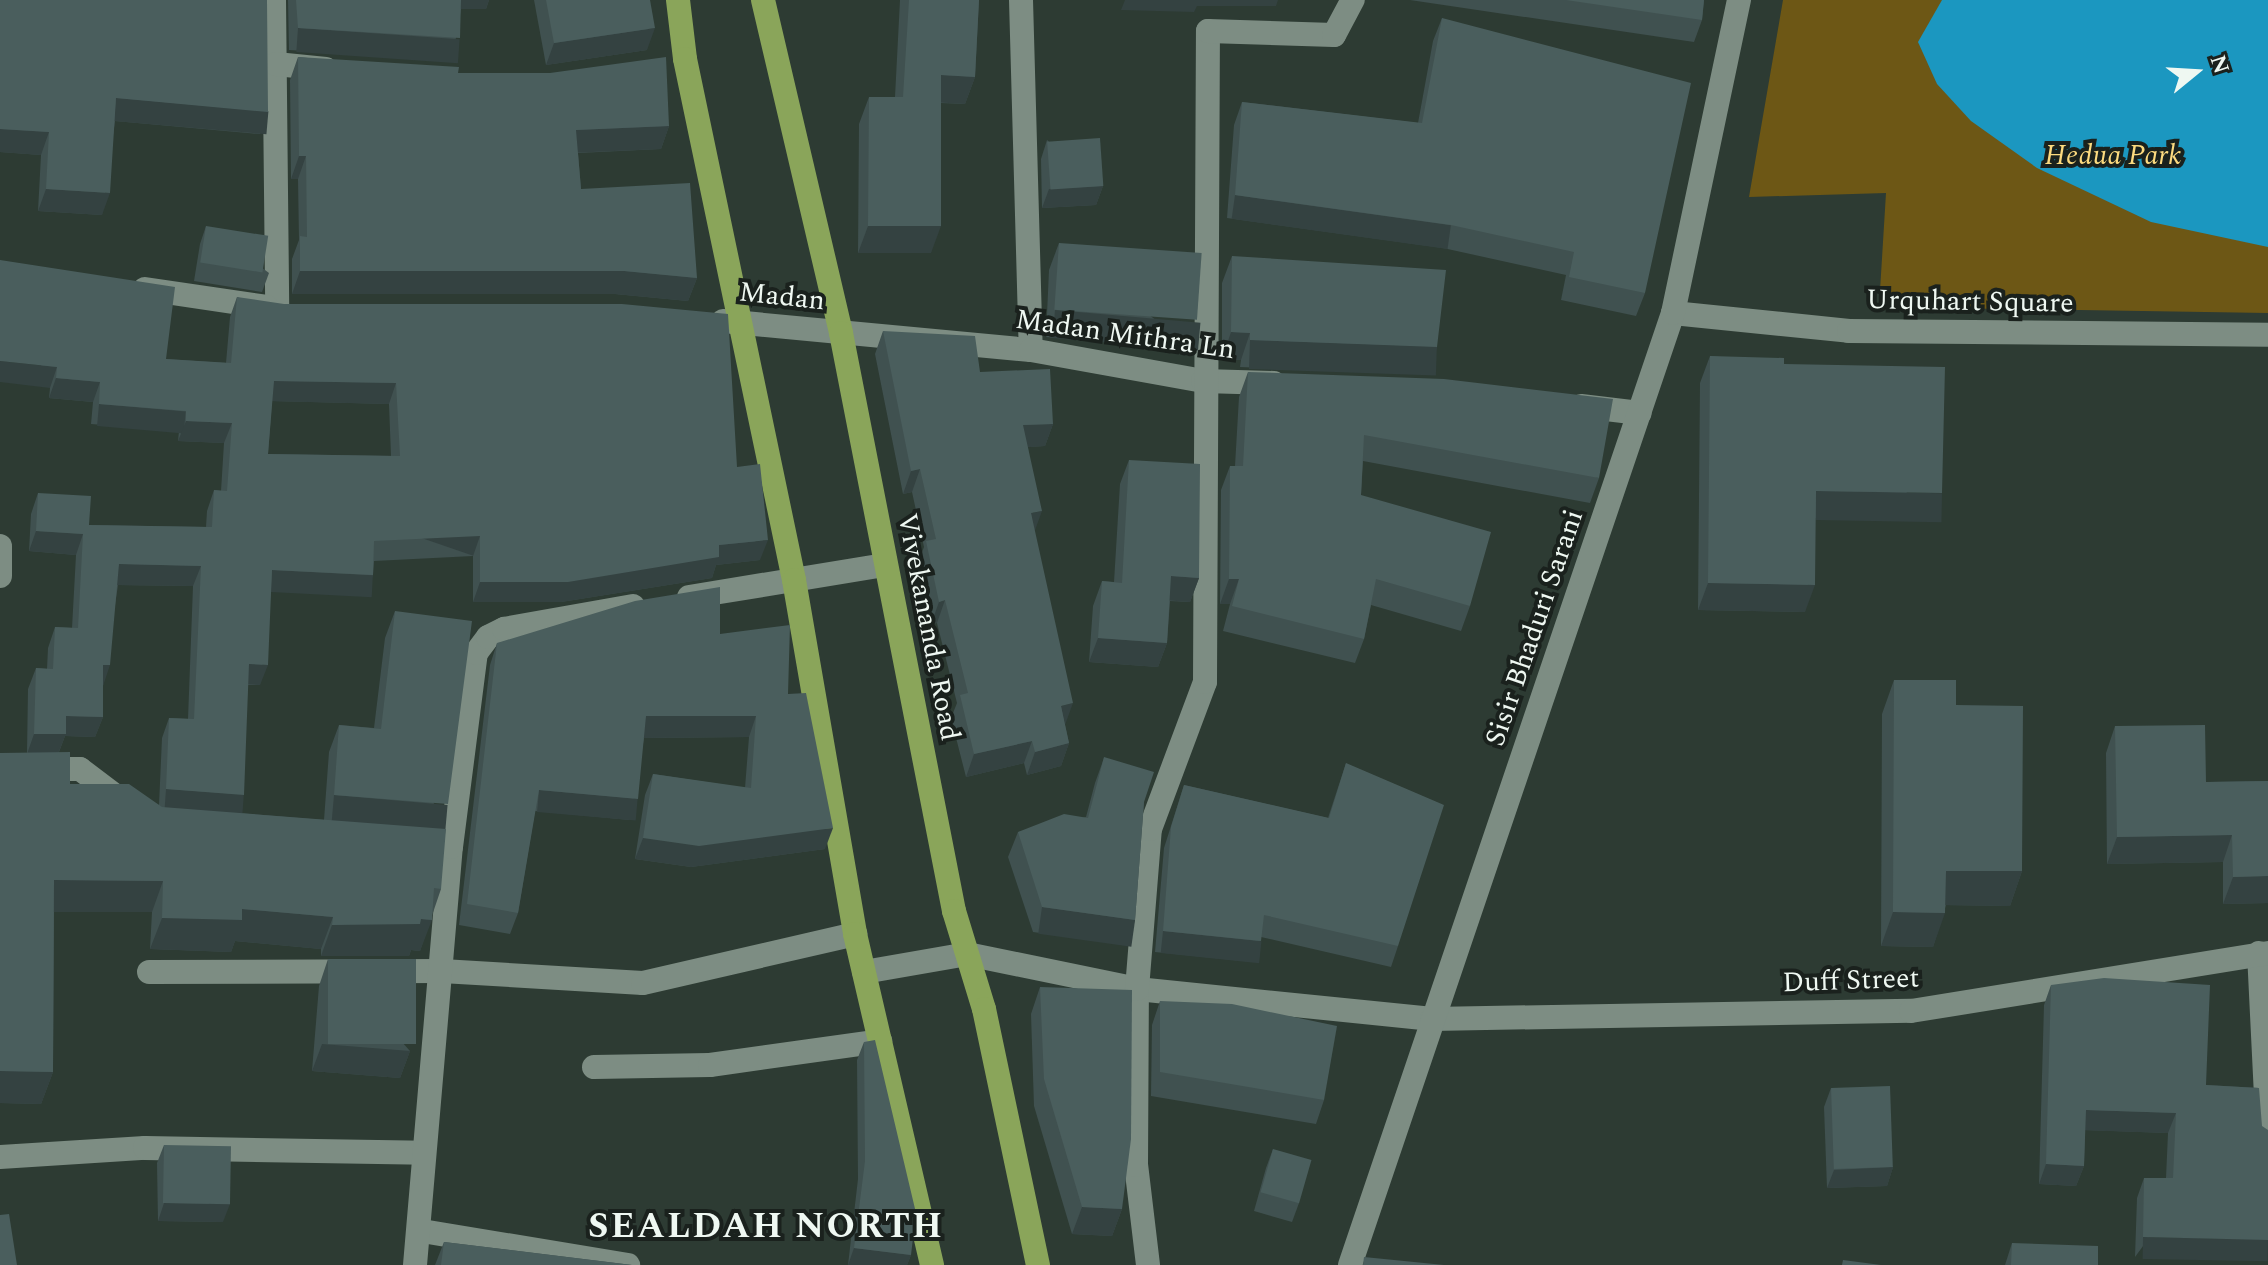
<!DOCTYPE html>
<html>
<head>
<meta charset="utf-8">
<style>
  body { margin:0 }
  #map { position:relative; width:2268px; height:1265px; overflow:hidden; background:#2d3b33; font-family:Spectral,serif }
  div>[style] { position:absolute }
  .green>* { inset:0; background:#6d5715 }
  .water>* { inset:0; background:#1b97c0 }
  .minor>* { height:24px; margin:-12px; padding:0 12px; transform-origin:12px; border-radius:12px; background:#7d8d83 }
  .major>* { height:24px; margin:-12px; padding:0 12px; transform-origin:12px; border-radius:12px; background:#8aa55a }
  .wall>* { inset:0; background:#405150 }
  .shaded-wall>* { inset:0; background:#344241; transform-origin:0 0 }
  .building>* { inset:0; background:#4a5e5d; transform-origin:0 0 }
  span { translate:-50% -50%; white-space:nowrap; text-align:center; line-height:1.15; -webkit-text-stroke:8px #1a211d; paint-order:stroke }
  .park-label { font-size:28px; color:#fcda7f; font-style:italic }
  .street-label { font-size:28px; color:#eff8f2 }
  .district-label { font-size:36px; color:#eff8f2; font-weight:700; letter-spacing:2px }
  .north { position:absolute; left:2156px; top:32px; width:80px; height:80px; -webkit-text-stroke:6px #1a211d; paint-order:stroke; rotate:72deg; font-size:22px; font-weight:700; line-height:32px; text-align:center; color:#eff8f2 }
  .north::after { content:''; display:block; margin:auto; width:28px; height:36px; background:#eff8f2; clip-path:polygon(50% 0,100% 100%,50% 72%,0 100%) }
</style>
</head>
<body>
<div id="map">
  <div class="green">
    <i style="clip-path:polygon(1783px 0,2268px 0,2268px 313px,1879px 307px,1886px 193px,1749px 197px)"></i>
  </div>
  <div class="water">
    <i style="clip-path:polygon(1942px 0,2268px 0,2268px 247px,2151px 222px,2037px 168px,1971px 121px,1937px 84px,1918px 42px)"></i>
  </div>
  <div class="minor">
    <i style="left:274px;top:0;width:309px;rotate:89.4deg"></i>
    <i style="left:1021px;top:0;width:350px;rotate:88.4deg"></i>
    <i style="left:276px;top:64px;width:50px;rotate:5.7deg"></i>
    <i style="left:145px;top:289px;width:123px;rotate:8.4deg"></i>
    <i style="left:1673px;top:313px;width:177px;rotate:5.8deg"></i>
    <i style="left:1849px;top:331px;width:419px;rotate:0.5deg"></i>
    <i style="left:723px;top:321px;width:309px;rotate:5.4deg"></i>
    <i style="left:1031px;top:350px;width:175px;rotate:10.2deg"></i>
    <i style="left:1203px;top:381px;width:71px;rotate:1.6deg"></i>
    <i style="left:1581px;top:406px;width:59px;rotate:6.8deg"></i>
    <i style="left:0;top:546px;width:30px;rotate:90deg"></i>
    <i style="left:689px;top:597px;width:198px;rotate:-9.3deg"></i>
    <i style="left:0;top:769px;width:80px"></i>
    <i style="left:80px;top:769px;width:56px;rotate:37.1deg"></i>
    <i style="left:2259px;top:953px;width:186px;rotate:87.2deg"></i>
    <i style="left:149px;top:972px;width:293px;rotate:-0.2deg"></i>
    <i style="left:442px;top:971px;width:201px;rotate:3.4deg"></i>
    <i style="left:643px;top:983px;width:218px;rotate:-13deg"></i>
    <i style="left:864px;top:972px;width:105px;rotate:-9.9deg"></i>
    <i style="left:967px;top:954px;width:174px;rotate:11.6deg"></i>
    <i style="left:1137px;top:989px;width:297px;rotate:5.8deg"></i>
    <i style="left:1432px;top:1019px;width:479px;rotate:-1deg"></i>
    <i style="left:1911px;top:1011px;width:362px;rotate:-9.2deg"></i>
    <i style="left:594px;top:1067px;width:116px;rotate:-1deg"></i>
    <i style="left:710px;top:1065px;width:172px;rotate:-8deg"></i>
    <i style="left:0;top:1157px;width:145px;rotate:-3.6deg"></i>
    <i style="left:145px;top:1148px;width:279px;rotate:1deg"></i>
    <i style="left:422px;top:1231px;width:209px;rotate:9.4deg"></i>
    <i style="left:415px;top:1265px;width:420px;rotate:-85.1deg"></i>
    <i style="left:451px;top:847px;width:196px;rotate:-82.7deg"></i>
    <i style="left:476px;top:653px;width:20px;rotate:-53deg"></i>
    <i style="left:488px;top:637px;width:18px;rotate:-27deg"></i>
    <i style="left:504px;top:629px;width:131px;rotate:-10.1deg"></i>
    <i style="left:1148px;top:1265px;width:101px;rotate:-96.8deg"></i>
    <i style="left:1136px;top:1165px;width:176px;rotate:-89.7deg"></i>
    <i style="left:1137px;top:989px;width:161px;rotate:-85.4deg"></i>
    <i style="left:1150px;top:829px;width:157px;rotate:-69.5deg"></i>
    <i style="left:1205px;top:682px;width:651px;rotate:-89.74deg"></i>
    <i style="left:1208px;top:31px;width:126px;rotate:1.8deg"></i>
    <i style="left:1334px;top:35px;width:40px;rotate:-62deg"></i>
    <i style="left:1350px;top:1265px;width:1005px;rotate:-71.26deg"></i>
    <i style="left:1673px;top:313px;width:320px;rotate:-78.1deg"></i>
  </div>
  <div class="major">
    <i style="left:678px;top:0;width:59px;rotate:83.2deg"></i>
    <i style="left:685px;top:59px;width:532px;rotate:78.18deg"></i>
    <i style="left:794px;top:580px;width:359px;rotate:80.2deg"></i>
    <i style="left:855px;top:934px;width:340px;rotate:76.9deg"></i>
    <i style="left:763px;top:0;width:342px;rotate:76.8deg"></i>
    <i style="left:841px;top:333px;width:589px;rotate:78.94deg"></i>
    <i style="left:954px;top:911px;width:102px;rotate:73deg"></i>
    <i style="left:984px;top:1009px;width:262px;rotate:78.1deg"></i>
  </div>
  <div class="wall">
    <i style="clip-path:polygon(0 0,268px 112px,260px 134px,115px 121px,102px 215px,38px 211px,41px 155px,0 152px)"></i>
    <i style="clip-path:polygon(288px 0,489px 0,486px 9px,461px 9px,452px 60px,289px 50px)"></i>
    <i style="clip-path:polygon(534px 0,650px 0,647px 50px,546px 65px)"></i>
    <i style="clip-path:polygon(900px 0,979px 0,975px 77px,965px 104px,941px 103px,931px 253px,858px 253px,859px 124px,869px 97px,895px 97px)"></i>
    <i style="clip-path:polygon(1410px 0,1704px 0,1702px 20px,1694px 42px)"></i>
    <i style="clip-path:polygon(1442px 18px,1645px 293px,1636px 316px,1561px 300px,1566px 275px,1443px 248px,1227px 218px,1234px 125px,1242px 102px,1418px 123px,1433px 41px)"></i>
    <i style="clip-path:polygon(298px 57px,458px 73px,669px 126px,661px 149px,578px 153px,581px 189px,697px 278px,688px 301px,615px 294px,292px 294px,292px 259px,299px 240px,298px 179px,291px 179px,290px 80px)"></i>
    <i style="clip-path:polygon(1047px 140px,1103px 186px,1096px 205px,1042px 208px,1041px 159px)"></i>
    <i style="clip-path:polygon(206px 226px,269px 273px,262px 292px,194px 281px,200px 244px)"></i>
    <i style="clip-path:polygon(1059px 243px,1192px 349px,1046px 337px,1049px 270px)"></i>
    <i style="clip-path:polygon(1232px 256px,1437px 347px,1427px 374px,1240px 367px,1241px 360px,1222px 359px,1222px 283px)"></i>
    <i style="clip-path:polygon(evenodd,0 260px,166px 359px,226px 363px,230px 317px,237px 297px,737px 467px,760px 560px,716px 565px,712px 578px,561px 602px,473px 602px,473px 556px,374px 561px,373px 575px,366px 595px,271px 591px,260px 685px,248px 685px,238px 813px,324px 820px,329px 752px,339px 725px,374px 728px,385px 638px,395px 611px,439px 829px,441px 889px,420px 951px,411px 950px,409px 956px,321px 956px,321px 949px,235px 941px,231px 952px,150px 949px,152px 912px,54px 912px,53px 1072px,41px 1104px,0 1103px,0 753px,27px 753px,28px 689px,36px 668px,47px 669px,48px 648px,55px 627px,72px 628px,76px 555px,29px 551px,31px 514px,38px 493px,89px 525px,206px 527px,207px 511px,214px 490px,221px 491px,224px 443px,178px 441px,179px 431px,91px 424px,93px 402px,49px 398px,50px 388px,0 260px,272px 401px,389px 404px,391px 456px,268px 454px,272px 401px,0 260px,118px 585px,193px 586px,188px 719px,169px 718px,162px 738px,159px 805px,70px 784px,59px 752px,65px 736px,95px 737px,103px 717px,103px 686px,118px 585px)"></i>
    <i style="clip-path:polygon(883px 331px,980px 372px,1053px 424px,1045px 446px,1028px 447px,1034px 530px,1065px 725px,1069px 743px,1061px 766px,1027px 775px,1024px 763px,966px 777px,951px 718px,957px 703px,937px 623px,931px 624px,918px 563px,924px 547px,912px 492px,903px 494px,875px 354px)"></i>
    <i style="clip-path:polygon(1710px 356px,1784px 364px,1933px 520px,1815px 518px,1805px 612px,1698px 610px,1700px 383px)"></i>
    <i style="clip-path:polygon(1248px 372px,1599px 478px,1590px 503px,1363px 461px,1361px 495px,1470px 606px,1461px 631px,1371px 605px,1364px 639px,1355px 663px,1223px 631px,1230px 604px,1220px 604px,1221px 490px,1230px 466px,1235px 466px,1239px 397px)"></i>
    <i style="clip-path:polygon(1129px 460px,1199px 578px,1190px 602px,1170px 601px,1167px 643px,1158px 667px,1089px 662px,1093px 606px,1102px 581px,1114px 582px,1120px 484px)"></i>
    <i style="clip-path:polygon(720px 634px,788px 694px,825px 849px,691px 867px,635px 859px,645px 795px,653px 774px,745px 788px,749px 737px,644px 738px,630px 820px,535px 811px,518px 913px,510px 934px,459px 925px,490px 665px,497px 643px)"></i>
    <i style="clip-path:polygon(1894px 680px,1956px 705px,2022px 871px,2010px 906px,1946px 905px,1933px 947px,1881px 946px,1882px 714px)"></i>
    <i style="clip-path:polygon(2115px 726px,2206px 782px,2268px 781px,2268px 903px,2223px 904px,2223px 862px,2107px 864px,2106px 753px)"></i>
    <i style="clip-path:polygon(1104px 758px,1144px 802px,1135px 920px,1126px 945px,1033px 932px,1008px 857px,1018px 832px,1086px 817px,1095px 783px)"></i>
    <i style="clip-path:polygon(1346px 763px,1398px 946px,1391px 967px,1261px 937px,1253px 962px,1155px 952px,1164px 848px,1184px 785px,1328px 818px)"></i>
    <i style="clip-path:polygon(328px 959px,410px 1051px,400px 1078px,312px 1071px,319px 986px)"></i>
    <i style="clip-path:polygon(2051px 985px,2206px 1085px,2259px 1088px,2135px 1257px,2137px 1198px,2144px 1178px,2166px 1178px,2168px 1133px,2085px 1130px,2084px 1166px,2076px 1186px,2039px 1184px,2044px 1005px)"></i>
    <i style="clip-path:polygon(1040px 987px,1122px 1209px,1112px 1236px,1072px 1234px,1034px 1106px,1031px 1014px)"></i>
    <i style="clip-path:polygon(1160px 1001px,1324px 1100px,1316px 1124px,1151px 1096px,1152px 1025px)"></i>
    <i style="clip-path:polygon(864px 1042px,911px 1255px,907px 1265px,848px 1265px,858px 1179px,857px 1060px)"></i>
    <i style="clip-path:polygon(1831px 1088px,1893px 1167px,1887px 1186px,1827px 1188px,1824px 1107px)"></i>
    <i style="clip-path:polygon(164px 1145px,223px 1222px,158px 1221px,157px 1163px)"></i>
    <i style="clip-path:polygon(1273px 1149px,1299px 1203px,1292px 1222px,1254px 1211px,1266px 1168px)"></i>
    <i style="clip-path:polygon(444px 1242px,632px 1265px,435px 1265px)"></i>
    <i style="clip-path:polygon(2012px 1243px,2098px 1265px,2005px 1265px)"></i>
  </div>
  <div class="shaded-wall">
    <i style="clip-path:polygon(457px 0,489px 0,486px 9px,454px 9px)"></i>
    <i style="clip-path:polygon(1125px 0,1278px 0,1276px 6px,1197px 6px,1194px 12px,1121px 10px)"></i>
    <i style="left:298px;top:28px;width:162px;height:24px;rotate:4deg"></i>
    <i style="clip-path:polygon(655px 28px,647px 50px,546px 65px,554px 43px)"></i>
    <i style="clip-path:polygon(941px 75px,975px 77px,965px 104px,932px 102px)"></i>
    <i style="left:116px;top:98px;width:153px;height:23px;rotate:5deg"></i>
    <i style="clip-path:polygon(669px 126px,661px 149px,568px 153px,576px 130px)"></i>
    <i style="clip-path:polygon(0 129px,49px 132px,41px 155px,0 152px)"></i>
    <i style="clip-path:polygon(299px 156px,306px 156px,298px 179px,291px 179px)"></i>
    <i style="clip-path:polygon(1103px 186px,1096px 205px,1042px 208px,1049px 189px)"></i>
    <i style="clip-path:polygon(46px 189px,110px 193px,102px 215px,38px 211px)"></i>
    <i style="left:1235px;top:195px;width:218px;height:24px;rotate:8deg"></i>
    <i style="clip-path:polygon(868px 226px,941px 226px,931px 253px,858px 253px)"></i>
    <i style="clip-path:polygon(300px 271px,624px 271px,697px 278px,688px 301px,615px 294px,292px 294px)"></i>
    <i style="left:1055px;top:310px;width:146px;height:28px;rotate:5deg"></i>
    <i style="clip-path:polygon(1231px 332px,1250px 333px,1241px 360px,1222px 359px)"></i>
    <i style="left:1250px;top:340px;width:187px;height:29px;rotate:2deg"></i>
    <i style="clip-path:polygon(0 361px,57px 367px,50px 388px,0 382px)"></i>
    <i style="clip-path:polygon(56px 378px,100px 382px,93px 402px,49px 398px)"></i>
    <i style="clip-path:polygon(274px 381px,396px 383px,389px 404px,267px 401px)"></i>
    <i style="left:99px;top:404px;width:87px;height:22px;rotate:5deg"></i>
    <i style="clip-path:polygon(186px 421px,232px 423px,224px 443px,178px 441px)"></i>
    <i style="clip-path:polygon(1053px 424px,1045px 446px,1015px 448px,1023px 425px)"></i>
    <i style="clip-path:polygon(920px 469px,912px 492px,903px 494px,911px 471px)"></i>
    <i style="left:1816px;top:491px;width:126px;height:29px;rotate:1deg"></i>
    <i style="clip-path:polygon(1042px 511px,1034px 533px,1031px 513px)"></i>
    <i style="clip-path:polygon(36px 531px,83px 534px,76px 555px,29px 551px)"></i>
    <i style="left:480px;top:536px;width:21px;height:106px;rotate:109deg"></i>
    <i style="clip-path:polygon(768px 540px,760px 560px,716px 565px,712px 578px,561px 602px,473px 602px,480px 582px,719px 545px)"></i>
    <i style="clip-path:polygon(119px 564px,201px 566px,193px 586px,112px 585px)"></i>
    <i style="left:272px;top:570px;width:101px;height:22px;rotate:3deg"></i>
    <i style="clip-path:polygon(1171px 576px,1199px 578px,1190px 602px,1163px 600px)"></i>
    <i style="clip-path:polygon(1229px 579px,1239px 579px,1230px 604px,1220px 604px)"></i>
    <i style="clip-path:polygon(1708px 583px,1815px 585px,1805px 612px,1698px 610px)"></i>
    <i style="clip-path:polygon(945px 600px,937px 623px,931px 624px,939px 602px)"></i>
    <i style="clip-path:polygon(1098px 638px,1167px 643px,1158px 667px,1089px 662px)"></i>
    <i style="clip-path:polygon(249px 664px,268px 665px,260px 685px,241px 684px)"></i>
    <i style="clip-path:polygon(103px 665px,110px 665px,103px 686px)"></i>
    <i style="clip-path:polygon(1073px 703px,1065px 725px,1061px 706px)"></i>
    <i style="clip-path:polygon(66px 716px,103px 717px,95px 737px,65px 736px,58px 754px,27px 754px,34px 734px)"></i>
    <i style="clip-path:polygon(646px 716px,756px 716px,749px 737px,638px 738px)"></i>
    <i style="clip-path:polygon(1032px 741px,1024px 763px,966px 777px,974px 754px)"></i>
    <i style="clip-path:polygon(1069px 743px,1061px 766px,1027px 775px,1035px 752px)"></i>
    <i style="left:166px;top:789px;width:78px;height:22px;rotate:4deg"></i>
    <i style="left:539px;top:790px;width:99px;height:22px;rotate:5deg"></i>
    <i style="left:334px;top:795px;width:114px;height:29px;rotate:5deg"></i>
    <i style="clip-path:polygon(833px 828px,825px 849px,691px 867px,635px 859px,643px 838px)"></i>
    <i style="clip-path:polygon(2232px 835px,2223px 862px,2107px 864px,2117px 837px)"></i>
    <i style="clip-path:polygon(1946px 871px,2022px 871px,2010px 906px,1934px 905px)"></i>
    <i style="clip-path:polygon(2268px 876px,2268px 903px,2223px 904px,2233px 877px)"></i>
    <i style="clip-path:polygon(54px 880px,163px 881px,152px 912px,42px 912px)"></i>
    <i style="left:1042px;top:907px;width:94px;height:27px;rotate:8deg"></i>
    <i style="clip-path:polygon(242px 909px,333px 917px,321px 949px,235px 941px,231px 952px,150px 949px,162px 918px)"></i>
    <i style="clip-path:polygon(1893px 912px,1945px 913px,1933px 947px,1881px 946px)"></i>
    <i style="clip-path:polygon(421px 919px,432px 920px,420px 951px,411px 950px,409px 956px,321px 956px,332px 925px)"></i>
    <i style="left:1163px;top:931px;width:99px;height:22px;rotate:6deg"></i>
    <i style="clip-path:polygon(322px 1044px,410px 1051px,400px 1078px,312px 1071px)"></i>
    <i style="clip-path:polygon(0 1071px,53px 1072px,41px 1104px,0 1103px)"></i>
    <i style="clip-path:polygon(2086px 1110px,2176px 1113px,2168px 1133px,2078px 1130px)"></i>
    <i style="clip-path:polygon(2046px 1164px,2084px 1166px,2076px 1186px,2039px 1184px)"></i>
    <i style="clip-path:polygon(1893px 1167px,1887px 1186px,1827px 1188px,1834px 1170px)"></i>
    <i style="clip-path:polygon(164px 1203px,230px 1204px,223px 1222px,158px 1221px)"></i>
    <i style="clip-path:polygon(1082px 1207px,1122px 1209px,1112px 1236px,1072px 1234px)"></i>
    <i style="left:2143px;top:1237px;width:125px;height:22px;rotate:1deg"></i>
    <i style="clip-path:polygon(854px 1248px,911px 1255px,907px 1265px,848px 1265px)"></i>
  </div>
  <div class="building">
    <i style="clip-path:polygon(0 0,267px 0,268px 112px,116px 98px,110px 193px,46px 189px,49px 132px,0 129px)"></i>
    <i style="clip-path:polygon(296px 0,461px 0,460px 38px,298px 28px)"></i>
    <i style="clip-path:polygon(546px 0,650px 0,655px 28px,554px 43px)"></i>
    <i style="clip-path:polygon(909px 0,979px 0,975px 77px,941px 75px,941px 226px,868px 226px,869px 97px,903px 97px)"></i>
    <i style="clip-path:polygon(1566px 0,1704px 0,1702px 20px)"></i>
    <i style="clip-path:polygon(1442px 18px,1691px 83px,1645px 293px,1569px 277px,1574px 252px,1451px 225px,1235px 195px,1242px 102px,1422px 123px)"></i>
    <i style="clip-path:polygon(298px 57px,459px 67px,458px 73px,550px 73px,666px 57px,669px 126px,576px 130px,581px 189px,690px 183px,697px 278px,624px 271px,300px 271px,300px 236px,307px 237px,306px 156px,299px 156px)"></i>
    <i style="left:1100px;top:138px;width:48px;height:53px;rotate:86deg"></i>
    <i style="left:206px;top:226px;width:63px;height:37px;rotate:9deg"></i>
    <i style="left:1059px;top:243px;width:143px;height:67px;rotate:4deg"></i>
    <i style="clip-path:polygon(1232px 256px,1446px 270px,1437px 347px,1250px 340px,1250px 333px,1231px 332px)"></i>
    <i style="clip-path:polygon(evenodd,0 260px,175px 287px,166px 359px,231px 363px,237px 297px,284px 304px,622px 304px,728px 314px,737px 467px,760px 464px,768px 540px,719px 545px,719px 557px,568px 582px,480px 582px,480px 536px,374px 541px,373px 575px,272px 570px,268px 665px,249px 664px,244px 795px,166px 789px,169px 718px,194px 719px,201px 566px,119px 564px,110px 665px,103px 665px,103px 717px,66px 716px,66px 734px,34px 734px,36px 668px,53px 669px,55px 627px,78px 628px,83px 534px,36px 531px,38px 493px,91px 496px,89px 525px,212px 527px,214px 490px,227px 491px,232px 423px,186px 421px,186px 411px,99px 404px,100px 382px,56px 378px,57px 367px,0 361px,0 260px,274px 381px,396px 383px,400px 456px,268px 454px,274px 381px)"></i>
    <i style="clip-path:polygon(883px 331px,975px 336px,980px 372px,1050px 369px,1053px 424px,1023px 425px,1042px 511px,1031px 513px,1073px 703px,1061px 706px,1069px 743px,1035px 752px,1032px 741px,974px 754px,960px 695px,968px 693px,945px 600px,939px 602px,926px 541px,936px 539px,920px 469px,911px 471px)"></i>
    <i style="clip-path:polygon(1710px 356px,1784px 358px,1784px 364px,1945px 367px,1942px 493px,1816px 491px,1815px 585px,1708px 583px)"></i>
    <i style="clip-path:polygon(1248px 372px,1444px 379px,1613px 399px,1599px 478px,1364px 435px,1361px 495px,1491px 532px,1470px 606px,1376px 579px,1364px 639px,1232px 606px,1239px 579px,1229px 579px,1230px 466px,1243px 466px)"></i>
    <i style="clip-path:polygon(1129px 460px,1200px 464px,1199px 578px,1171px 576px,1167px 643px,1098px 638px,1102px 581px,1122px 583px)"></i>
    <i style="clip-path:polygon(720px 587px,720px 634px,790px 625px,788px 694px,806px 693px,833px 828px,699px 846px,643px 838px,653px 774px,751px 788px,756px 716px,646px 716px,638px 799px,539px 790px,518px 913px,467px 904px,497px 643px,635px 601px)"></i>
    <i style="clip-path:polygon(395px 611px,472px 621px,448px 804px,334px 795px,339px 725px,381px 729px)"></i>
    <i style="clip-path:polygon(1894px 680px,1956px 680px,1956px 705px,2023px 706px,2022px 871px,1946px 871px,1945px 913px,1893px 912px)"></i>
    <i style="clip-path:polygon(2205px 725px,2206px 782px,2268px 781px,2268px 876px,2233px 877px,2232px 835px,2117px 837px,2115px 726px)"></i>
    <i style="clip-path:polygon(70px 752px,70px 784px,129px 784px,162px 807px,446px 829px,441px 889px,434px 888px,432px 920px,421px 919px,420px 924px,332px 925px,333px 917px,242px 909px,242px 920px,162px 918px,163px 881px,54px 880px,53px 1072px,0 1071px,0 753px)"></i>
    <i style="clip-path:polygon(1104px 757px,1154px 772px,1144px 802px,1135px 920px,1042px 907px,1018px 832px,1064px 814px,1088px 818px)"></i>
    <i style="clip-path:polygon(1346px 763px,1444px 805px,1398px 946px,1264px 915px,1261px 941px,1163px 931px,1171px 827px,1184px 785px,1329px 818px)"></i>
    <i style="left:328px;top:959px;width:88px;height:85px"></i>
    <i style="clip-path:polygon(2104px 978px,2210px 985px,2206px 1085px,2259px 1088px,2262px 1126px,2268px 1130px,2268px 1240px,2143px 1237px,2144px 1178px,2173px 1178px,2176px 1113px,2086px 1110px,2084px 1166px,2046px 1164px,2051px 985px)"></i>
    <i style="clip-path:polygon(1040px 987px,1132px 990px,1131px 1139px,1122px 1209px,1082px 1207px,1044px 1079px)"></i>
    <i style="clip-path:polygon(1160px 1001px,1232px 1004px,1337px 1026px,1324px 1100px,1160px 1072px)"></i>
    <i style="clip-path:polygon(875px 1040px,916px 1213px,911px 1255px,854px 1248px,865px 1161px,864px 1042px)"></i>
    <i style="left:1890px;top:1086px;width:81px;height:59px;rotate:88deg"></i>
    <i style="left:164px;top:1145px;width:67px;height:58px;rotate:1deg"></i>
    <i style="left:1273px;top:1149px;width:40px;height:45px;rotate:16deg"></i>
    <i style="clip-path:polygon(9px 1214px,17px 1265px,0 1265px,0 1215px)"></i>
    <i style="clip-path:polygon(444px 1242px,632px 1265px,441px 1265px)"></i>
    <i style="clip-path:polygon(2012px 1243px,2098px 1246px,2098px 1265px,2011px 1265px)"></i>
    <i style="clip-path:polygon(1364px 1257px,1444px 1265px,1363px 1265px)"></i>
    <i style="clip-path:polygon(1843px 1260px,1881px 1265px,1842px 1265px)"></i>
  </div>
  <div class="park-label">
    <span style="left:2113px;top:156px">Hedua Park</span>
  </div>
  <div class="street-label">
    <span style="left:782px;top:297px;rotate:6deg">Madan</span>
    <span style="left:1970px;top:302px;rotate:1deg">Urquhart Square</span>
    <span style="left:1125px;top:335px;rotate:8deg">Madan Mithra Ln</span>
    <span style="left:928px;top:627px;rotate:79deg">Vivekananda Road</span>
    <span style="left:1535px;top:628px;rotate:-71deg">Sisir Bhaduri Sarani</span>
    <span style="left:1851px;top:981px;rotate:-2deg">Duff Street</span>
  </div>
  <div class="district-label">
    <span style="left:766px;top:1227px">SEALDAH NORTH</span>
  </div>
  <div class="north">N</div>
</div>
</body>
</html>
